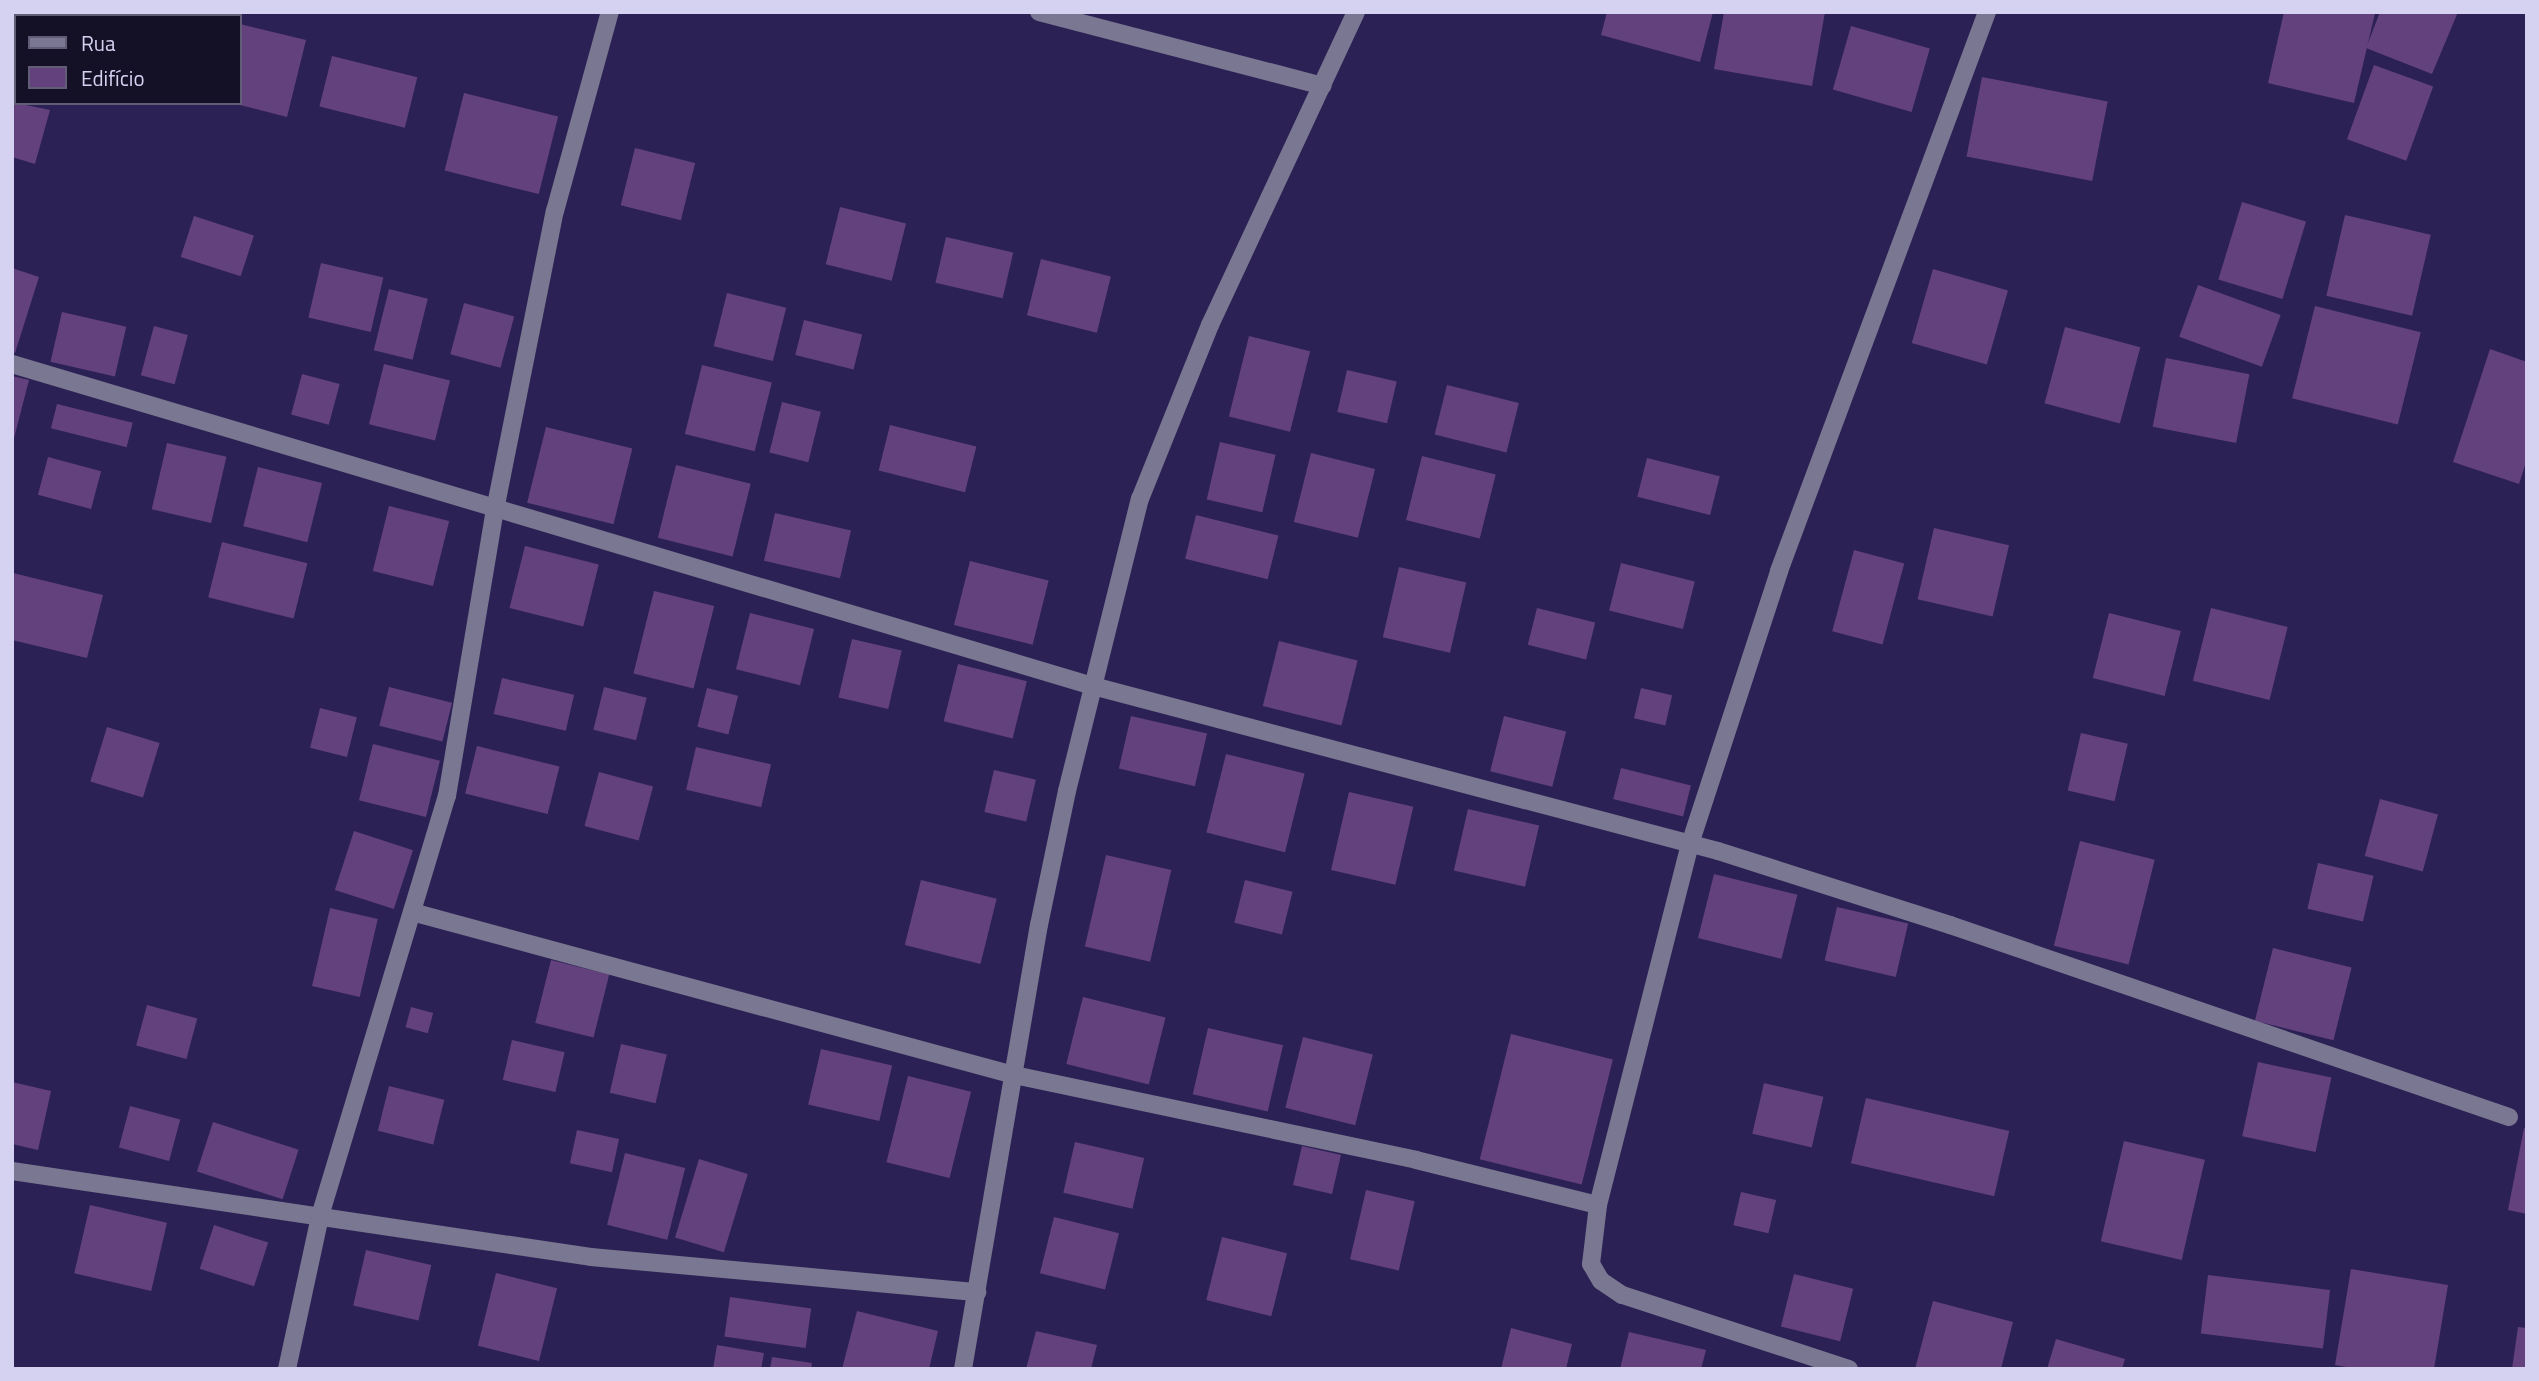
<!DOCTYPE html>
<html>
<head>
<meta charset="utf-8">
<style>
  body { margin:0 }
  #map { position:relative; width:2539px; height:1381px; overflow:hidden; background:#2c2154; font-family:"Titillium Web",sans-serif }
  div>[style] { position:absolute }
  .building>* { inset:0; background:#63417c; transform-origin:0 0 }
  .minor>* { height:18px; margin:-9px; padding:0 9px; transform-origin:9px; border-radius:9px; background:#797791 }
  span { translate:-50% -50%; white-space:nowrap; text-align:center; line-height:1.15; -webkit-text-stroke:7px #141026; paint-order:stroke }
  .frame { position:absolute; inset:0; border:14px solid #d4d1f1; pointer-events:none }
  .legend { position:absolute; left:14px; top:14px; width:228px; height:91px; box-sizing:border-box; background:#141026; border:2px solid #615d77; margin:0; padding:9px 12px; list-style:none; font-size:21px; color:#d4d1f1 }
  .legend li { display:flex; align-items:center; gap:14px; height:35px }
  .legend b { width:35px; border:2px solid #615d77 }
</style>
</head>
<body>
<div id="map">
  <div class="building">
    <i style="clip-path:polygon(12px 12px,99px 12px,98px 16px,16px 16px,16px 30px,12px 29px)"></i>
    <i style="clip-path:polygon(1607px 12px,1713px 12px,1700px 62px,1601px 35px)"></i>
    <i style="clip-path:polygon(1724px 12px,1825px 12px,1812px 86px,1714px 69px)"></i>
    <i style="clip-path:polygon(2284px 12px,2375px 13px,2354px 103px,2268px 83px)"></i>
    <i style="clip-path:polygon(2380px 12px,2458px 12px,2432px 74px,2366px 48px)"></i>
    <i style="clip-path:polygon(240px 24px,306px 40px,287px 117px,240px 105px)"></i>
    <i style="left:1851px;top:26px;width:82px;height:66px;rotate:16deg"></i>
    <i style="left:332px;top:56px;width:88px;height:52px;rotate:14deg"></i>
    <i style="left:2374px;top:65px;width:63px;height:79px;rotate:20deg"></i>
    <i style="left:1982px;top:77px;width:128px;height:81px;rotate:11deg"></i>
    <i style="left:464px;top:93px;width:97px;height:80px;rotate:14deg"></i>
    <i style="clip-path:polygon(12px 99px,16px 103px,50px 110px,35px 164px,12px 157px)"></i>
    <i style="left:635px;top:148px;width:62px;height:59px;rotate:14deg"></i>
    <i style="left:2242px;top:202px;width:67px;height:81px;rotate:17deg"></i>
    <i style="left:840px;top:207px;width:68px;height:59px;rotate:14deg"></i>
    <i style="left:2345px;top:215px;width:88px;height:83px;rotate:13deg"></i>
    <i style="left:194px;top:216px;width:63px;height:43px;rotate:18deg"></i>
    <i style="left:946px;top:237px;width:69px;height:47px;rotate:13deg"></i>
    <i style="left:1041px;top:259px;width:72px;height:58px;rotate:14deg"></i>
    <i style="left:321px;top:263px;width:64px;height:56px;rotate:13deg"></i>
    <i style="clip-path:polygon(12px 268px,39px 277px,15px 353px,12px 352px)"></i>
    <i style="left:1933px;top:269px;width:78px;height:77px;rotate:16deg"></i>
    <i style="left:2198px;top:285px;width:88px;height:55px;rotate:20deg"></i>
    <i style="left:389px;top:289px;width:40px;height:63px;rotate:14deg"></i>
    <i style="left:727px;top:293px;width:61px;height:55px;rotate:14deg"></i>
    <i style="left:464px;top:303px;width:52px;height:53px;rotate:15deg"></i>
    <i style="left:2315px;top:306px;width:109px;height:95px;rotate:14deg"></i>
    <i style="left:62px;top:312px;width:66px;height:51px;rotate:13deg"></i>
    <i style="left:804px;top:320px;width:60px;height:36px;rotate:14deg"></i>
    <i style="left:154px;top:326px;width:35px;height:51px;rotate:15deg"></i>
    <i style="left:2065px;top:327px;width:78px;height:79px;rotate:15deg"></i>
    <i style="left:1249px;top:336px;width:63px;height:83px;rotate:14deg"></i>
    <i style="clip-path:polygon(2490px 349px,2527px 362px,2527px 459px,2519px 484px,2453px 462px)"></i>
    <i style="left:2166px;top:358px;width:85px;height:70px;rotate:11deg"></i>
    <i style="left:384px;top:364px;width:68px;height:62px;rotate:14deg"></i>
    <i style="left:702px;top:365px;width:72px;height:71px;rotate:14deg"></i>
    <i style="left:1347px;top:370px;width:51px;height:43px;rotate:13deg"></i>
    <i style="left:302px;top:374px;width:39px;height:42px;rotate:15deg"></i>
    <i style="clip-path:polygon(12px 376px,29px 380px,13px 442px,12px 442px)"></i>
    <i style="left:1447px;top:385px;width:74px;height:51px;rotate:14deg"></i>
    <i style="left:782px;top:402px;width:40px;height:52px;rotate:14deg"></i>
    <i style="left:57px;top:404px;width:78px;height:25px;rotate:14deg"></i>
    <i style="left:890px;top:425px;width:89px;height:47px;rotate:14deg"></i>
    <i style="left:546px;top:427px;width:89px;height:78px;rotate:14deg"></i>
    <i style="left:1220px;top:442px;width:57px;height:59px;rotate:13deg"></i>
    <i style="left:167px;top:443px;width:61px;height:68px;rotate:13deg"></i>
    <i style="left:1311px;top:453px;width:66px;height:71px;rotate:14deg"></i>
    <i style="left:1422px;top:456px;width:76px;height:66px;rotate:14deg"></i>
    <i style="left:48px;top:457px;width:55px;height:39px;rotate:15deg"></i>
    <i style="left:1647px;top:458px;width:75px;height:40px;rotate:14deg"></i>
    <i style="left:676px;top:465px;width:77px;height:75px;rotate:14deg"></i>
    <i style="left:258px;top:467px;width:66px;height:61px;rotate:14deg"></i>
    <i style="left:389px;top:506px;width:62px;height:67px;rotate:14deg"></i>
    <i style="left:775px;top:513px;width:78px;height:49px;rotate:13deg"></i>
    <i style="left:1196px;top:515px;width:85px;height:45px;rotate:14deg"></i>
    <i style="left:1934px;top:528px;width:77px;height:73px;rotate:13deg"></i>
    <i style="left:222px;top:542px;width:88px;height:57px;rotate:14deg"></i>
    <i style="left:525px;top:546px;width:76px;height:64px;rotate:14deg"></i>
    <i style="left:1854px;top:550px;width:52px;height:84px;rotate:15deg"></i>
    <i style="left:970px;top:561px;width:81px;height:66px;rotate:14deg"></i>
    <i style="left:1621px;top:563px;width:76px;height:49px;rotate:14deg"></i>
    <i style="left:1399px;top:567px;width:69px;height:72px;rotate:13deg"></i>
    <i style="clip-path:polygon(13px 573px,103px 595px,87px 658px,12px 640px)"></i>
    <i style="left:654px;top:591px;width:62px;height:85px;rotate:14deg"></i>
    <i style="left:1537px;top:608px;width:60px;height:38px;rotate:14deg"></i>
    <i style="left:2211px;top:608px;width:79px;height:75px;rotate:14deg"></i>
    <i style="left:750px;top:613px;width:66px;height:58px;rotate:14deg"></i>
    <i style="left:2109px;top:613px;width:74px;height:67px;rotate:14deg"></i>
    <i style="left:852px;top:639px;width:51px;height:60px;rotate:13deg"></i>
    <i style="left:1279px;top:641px;width:81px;height:67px;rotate:14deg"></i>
    <i style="left:958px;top:664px;width:71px;height:59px;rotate:14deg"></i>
    <i style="left:502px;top:678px;width:74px;height:37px;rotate:13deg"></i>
    <i style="left:389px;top:687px;width:65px;height:40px;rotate:14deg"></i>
    <i style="left:604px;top:687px;width:44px;height:44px;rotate:14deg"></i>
    <i style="left:707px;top:688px;width:32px;height:40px;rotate:14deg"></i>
    <i style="left:1641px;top:688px;width:32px;height:31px;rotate:13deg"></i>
    <i style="left:320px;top:708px;width:38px;height:41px;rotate:14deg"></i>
    <i style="left:1131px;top:716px;width:78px;height:54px;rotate:13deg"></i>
    <i style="left:1504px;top:716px;width:64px;height:57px;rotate:14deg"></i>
    <i style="left:107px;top:727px;width:55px;height:57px;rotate:17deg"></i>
    <i style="left:2081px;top:733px;width:48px;height:59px;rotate:13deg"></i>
    <i style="left:373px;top:744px;width:69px;height:58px;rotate:14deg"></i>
    <i style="left:477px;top:746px;width:85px;height:49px;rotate:14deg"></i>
    <i style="left:696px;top:747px;width:77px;height:44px;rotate:13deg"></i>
    <i style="left:1226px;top:754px;width:81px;height:81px;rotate:14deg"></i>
    <i style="left:1621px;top:768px;width:72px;height:32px;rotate:14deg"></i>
    <i style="left:994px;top:770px;width:43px;height:43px;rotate:13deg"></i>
    <i style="left:599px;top:772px;width:56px;height:56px;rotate:15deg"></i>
    <i style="left:1349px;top:792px;width:66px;height:80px;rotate:13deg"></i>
    <i style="left:2380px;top:799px;width:60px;height:59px;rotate:15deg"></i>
    <i style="left:1468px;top:809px;width:73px;height:63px;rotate:13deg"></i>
    <i style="left:354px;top:831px;width:62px;height:62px;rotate:18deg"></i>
    <i style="left:2080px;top:841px;width:77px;height:108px;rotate:14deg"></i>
    <i style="left:1106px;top:855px;width:67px;height:94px;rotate:13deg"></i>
    <i style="left:2318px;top:863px;width:57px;height:47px;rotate:13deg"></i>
    <i style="left:1714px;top:874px;width:86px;height:66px;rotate:14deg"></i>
    <i style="left:921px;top:880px;width:78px;height:67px;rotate:14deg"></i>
    <i style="left:1245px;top:880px;width:49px;height:44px;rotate:14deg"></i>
    <i style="left:1837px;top:907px;width:73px;height:55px;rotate:13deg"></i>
    <i style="left:330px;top:908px;width:49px;height:80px;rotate:13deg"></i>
    <i style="left:2273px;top:948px;width:81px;height:75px;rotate:14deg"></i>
    <i style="left:551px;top:960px;width:60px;height:65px;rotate:14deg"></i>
    <i style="left:1083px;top:997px;width:85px;height:69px;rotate:14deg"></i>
    <i style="left:147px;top:1005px;width:52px;height:42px;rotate:15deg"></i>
    <i style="left:411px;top:1007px;width:23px;height:21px;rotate:15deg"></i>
    <i style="left:1208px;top:1028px;width:77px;height:68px;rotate:13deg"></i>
    <i style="left:1511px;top:1034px;width:105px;height:129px;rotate:14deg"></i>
    <i style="left:1303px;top:1037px;width:72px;height:73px;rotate:14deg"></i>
    <i style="left:512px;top:1040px;width:54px;height:41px;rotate:13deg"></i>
    <i style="left:621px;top:1044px;width:47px;height:50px;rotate:13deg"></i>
    <i style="left:821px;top:1049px;width:73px;height:57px;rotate:13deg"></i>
    <i style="left:2258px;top:1062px;width:75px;height:76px;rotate:12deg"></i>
    <i style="left:908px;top:1076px;width:65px;height:89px;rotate:14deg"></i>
    <i style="clip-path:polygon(12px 1082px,51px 1091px,38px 1150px,12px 1144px)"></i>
    <i style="left:1764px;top:1083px;width:61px;height:52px;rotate:13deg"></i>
    <i style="left:389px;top:1086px;width:57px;height:46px;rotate:14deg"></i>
    <i style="left:1866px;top:1098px;width:147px;height:67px;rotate:13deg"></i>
    <i style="left:130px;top:1106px;width:52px;height:43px;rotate:15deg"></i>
    <i style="left:213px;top:1122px;width:90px;height:52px;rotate:18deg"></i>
    <i style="clip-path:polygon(2524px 1128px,2527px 1129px,2527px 1214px,2508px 1210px)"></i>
    <i style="left:577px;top:1130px;width:43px;height:34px;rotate:12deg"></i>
    <i style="left:2124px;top:1141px;width:83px;height:103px;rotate:13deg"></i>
    <i style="left:1075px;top:1142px;width:71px;height:52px;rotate:13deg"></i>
    <i style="left:1302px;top:1146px;width:40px;height:40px;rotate:13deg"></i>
    <i style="left:625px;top:1153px;width:62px;height:74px;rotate:14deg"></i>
    <i style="left:699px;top:1159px;width:51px;height:82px;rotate:17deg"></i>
    <i style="left:1366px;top:1190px;width:50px;height:71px;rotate:13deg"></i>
    <i style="left:1741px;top:1192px;width:36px;height:34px;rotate:13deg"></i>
    <i style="left:90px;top:1205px;width:79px;height:70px;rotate:13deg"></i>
    <i style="left:1054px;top:1217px;width:67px;height:58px;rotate:14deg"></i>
    <i style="left:214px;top:1225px;width:57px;height:46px;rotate:18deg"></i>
    <i style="left:1222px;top:1237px;width:67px;height:65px;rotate:14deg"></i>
    <i style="left:366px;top:1250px;width:67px;height:57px;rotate:13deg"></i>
    <i style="clip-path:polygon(2351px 1269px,2448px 1285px,2434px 1369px,2357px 1369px,2335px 1365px)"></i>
    <i style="left:496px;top:1273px;width:63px;height:75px;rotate:14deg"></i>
    <i style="left:1794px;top:1274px;width:61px;height:54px;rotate:14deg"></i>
    <i style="left:2208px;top:1275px;width:123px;height:59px;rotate:7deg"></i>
    <i style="left:730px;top:1297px;width:82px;height:40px;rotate:8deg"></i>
    <i style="clip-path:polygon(1933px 1301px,2013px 1322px,2001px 1369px,1915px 1369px)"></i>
    <i style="clip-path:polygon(857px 1311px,938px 1331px,929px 1369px,842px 1369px)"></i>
    <i style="clip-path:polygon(2518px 1327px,2527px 1328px,2527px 1369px,2512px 1369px)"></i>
    <i style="clip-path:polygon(1511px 1328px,1572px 1344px,1566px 1369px,1501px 1369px)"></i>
    <i style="clip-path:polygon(1036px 1331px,1097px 1345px,1091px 1369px,1026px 1369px)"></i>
    <i style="clip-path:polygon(1629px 1332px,1706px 1350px,1701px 1369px,1620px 1369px)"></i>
    <i style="clip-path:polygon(2056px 1339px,2125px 1359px,2122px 1369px,2047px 1369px)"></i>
    <i style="clip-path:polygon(717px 1345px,764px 1353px,761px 1369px,713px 1369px)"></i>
    <i style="clip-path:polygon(772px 1357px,812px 1363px,811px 1369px,770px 1369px)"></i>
  </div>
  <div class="minor">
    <i style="left:1039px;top:12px;width:293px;rotate:14.6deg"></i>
    <i style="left:12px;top:364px;width:1128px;rotate:16.59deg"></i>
    <i style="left:1093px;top:686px;width:646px;rotate:14.79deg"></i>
    <i style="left:1718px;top:851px;width:244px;rotate:17.7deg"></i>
    <i style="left:1950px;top:925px;width:591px;rotate:18.96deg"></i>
    <i style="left:412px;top:912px;width:624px;rotate:15.15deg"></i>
    <i style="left:1014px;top:1075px;width:411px;rotate:11.9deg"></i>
    <i style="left:1416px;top:1160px;width:187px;rotate:13.9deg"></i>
    <i style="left:12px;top:1171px;width:585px;rotate:8.45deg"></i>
    <i style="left:591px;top:1257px;width:388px;rotate:5.2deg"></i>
    <i style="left:287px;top:1369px;width:157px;rotate:-77.8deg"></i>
    <i style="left:320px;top:1216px;width:439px;rotate:-73.2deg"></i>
    <i style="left:447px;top:796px;width:290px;rotate:-80.5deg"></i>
    <i style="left:495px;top:510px;width:305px;rotate:-78.7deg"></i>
    <i style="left:555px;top:211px;width:206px;rotate:-74.6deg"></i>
    <i style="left:963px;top:1369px;width:450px;rotate:-80.3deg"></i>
    <i style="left:1039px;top:925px;width:137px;rotate:-78.2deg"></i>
    <i style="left:1067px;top:791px;width:301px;rotate:-76deg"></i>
    <i style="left:1140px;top:499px;width:188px;rotate:-68.1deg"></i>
    <i style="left:1210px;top:325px;width:345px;rotate:-65deg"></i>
    <i style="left:1849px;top:1369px;width:239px;rotate:-161.9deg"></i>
    <i style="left:1622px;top:1295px;width:25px;rotate:-146deg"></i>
    <i style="left:1601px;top:1281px;width:20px;rotate:-120deg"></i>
    <i style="left:1591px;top:1264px;width:59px;rotate:-83.2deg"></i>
    <i style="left:1598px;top:1205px;width:373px;rotate:-75.7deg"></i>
    <i style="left:1690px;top:844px;width:287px;rotate:-71.9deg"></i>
    <i style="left:1779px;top:571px;width:596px;rotate:-69.59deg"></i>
  </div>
  <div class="frame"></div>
  <ul class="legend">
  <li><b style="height:9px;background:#797791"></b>Rua</li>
  <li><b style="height:19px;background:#63417c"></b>Edifício</li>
  </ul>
</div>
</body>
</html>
